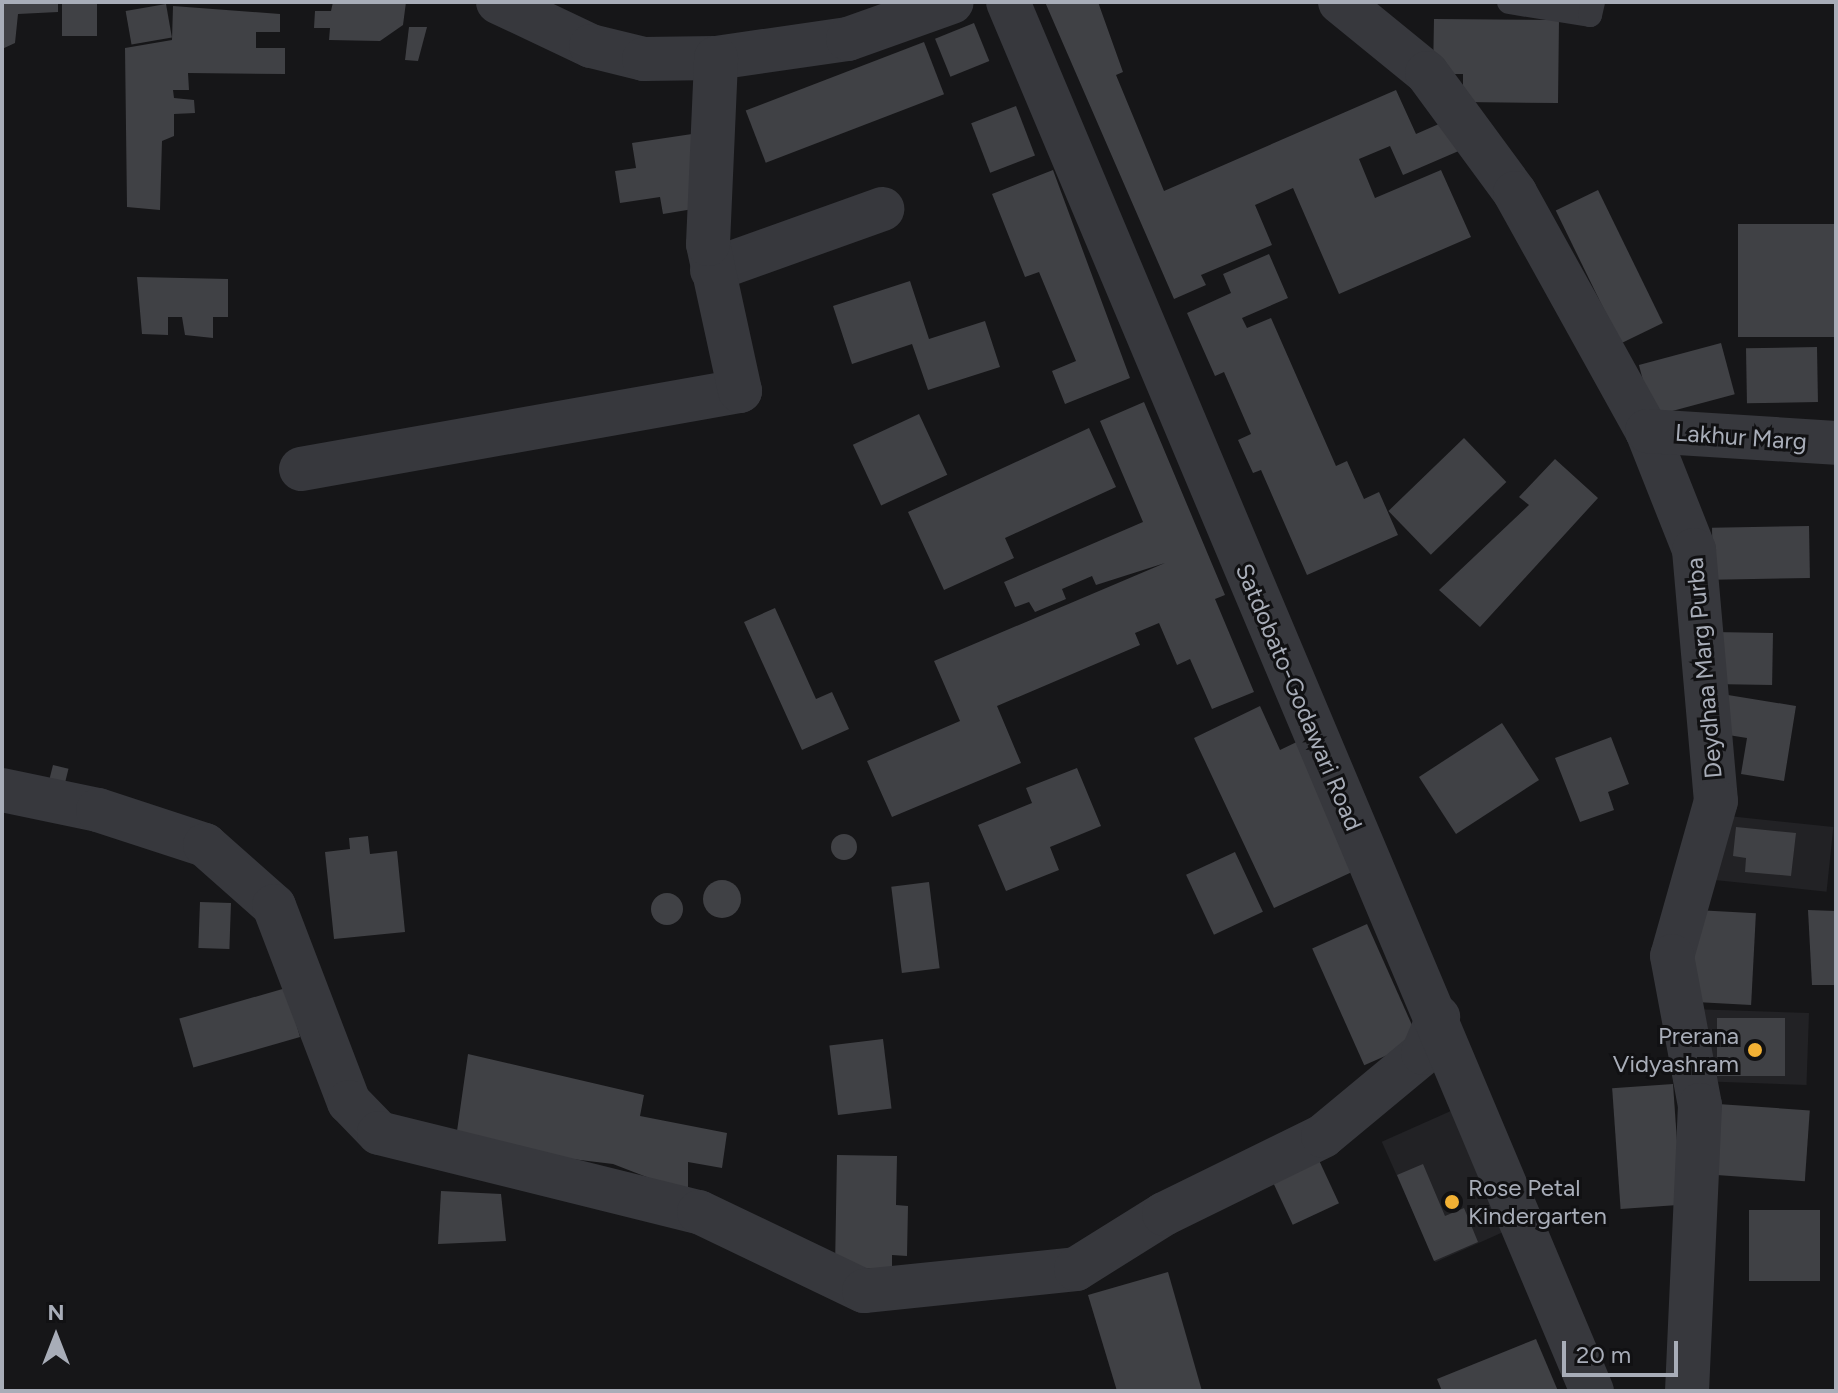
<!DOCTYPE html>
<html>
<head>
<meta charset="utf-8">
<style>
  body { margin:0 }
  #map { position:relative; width:1838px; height:1393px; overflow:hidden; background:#161618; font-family:Figtree,sans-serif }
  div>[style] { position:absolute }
  .built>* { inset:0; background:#222225; transform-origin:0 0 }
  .building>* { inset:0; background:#404145; transform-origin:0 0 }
  .round { border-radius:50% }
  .service>* { height:24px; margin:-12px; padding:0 12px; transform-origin:12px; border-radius:12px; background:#37383d }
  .minor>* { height:44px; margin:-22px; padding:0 22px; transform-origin:22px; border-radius:22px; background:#37383d }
  .tertiary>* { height:44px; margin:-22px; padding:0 22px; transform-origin:22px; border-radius:22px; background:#37383d }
  .dots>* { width:22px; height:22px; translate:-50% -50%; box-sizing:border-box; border:4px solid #111113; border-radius:50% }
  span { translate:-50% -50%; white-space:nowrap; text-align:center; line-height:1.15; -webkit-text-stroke:6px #111113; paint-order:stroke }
  .street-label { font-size:24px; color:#a8adb8 }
  .poi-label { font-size:24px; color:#a8adb8 }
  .right { translate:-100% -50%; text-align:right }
  .left { translate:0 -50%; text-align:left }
  .frame { position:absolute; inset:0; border:4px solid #a8adb8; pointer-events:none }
  .north { position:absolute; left:16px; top:1297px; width:80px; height:80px; -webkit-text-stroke:6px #111113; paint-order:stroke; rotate:0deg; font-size:22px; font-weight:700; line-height:32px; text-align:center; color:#a8adb8 }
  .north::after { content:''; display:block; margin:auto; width:28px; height:36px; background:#a8adb8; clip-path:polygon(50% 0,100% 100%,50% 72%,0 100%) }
  .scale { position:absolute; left:1562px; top:1341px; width:116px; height:36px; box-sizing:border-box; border:4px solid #a8adb8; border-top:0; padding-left:10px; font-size:24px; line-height:28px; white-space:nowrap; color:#a8adb8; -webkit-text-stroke:6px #111113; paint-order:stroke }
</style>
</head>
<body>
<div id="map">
  <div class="built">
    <i style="left:1719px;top:815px;width:115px;height:65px;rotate:6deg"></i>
    <i style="left:1809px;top:1013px;width:72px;height:111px;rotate:92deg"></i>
    <i style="left:1453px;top:1110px;width:132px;height:78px;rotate:66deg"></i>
  </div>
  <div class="building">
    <i style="clip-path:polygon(2px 2px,58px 2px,58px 12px,18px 14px,15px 43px,2px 49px)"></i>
    <i style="left:62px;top:2px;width:35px;height:34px"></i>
    <i style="clip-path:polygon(333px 2px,406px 2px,403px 25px,380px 41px,329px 40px,330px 28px,314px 28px,315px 11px,331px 11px)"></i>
    <i style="clip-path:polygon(1045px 2px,1098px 2px,1123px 72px,1116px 75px,1164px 191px,1396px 90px,1416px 134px,1448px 120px,1461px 150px,1403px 175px,1390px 146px,1359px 159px,1375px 198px,1441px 170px,1471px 237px,1339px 294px,1293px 188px,1255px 205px,1272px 245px,1201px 275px,1206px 285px,1174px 299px)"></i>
    <i style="left:166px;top:4px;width:34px;height:41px;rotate:80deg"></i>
    <i style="clip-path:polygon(173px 6px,280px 14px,280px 32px,256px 32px,256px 48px,285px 48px,285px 74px,188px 73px,189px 90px,173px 90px,174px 98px,194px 100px,195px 113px,174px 114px,174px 136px,162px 141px,160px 210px,127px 207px,125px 48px,172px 40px)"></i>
    <i style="clip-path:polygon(1434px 19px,1559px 20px,1558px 103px,1463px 102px,1463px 74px,1433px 74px)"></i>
    <i style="left:974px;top:23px;width:41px;height:42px;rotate:68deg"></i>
    <i style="clip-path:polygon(409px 27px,427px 27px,418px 61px,405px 60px)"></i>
    <i style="left:924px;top:42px;width:56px;height:191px;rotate:69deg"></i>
    <i style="left:1016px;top:106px;width:53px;height:48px;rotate:69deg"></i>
    <i style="clip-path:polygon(692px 134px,693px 209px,663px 214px,660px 197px,620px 203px,615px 171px,636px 168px,632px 143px)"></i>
    <i style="clip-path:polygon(1053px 170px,1130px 378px,1065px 404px,1052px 371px,1076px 361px,1039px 272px,1025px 277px,992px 194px)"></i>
    <i style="left:1598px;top:190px;width:148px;height:47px;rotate:64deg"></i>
    <i style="left:1836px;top:224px;width:113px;height:98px;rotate:90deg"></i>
    <i style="clip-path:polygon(1269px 254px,1288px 298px,1242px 318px,1247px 328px,1271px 318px,1336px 466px,1347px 461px,1364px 499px,1379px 492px,1398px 535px,1307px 575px,1261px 470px,1253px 473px,1238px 440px,1251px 434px,1224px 372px,1215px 376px,1187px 313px,1231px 293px,1223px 274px)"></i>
    <i style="clip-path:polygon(137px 277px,228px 279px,228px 317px,213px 317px,213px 338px,185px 335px,182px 317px,168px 317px,168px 335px,142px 334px)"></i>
    <i style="clip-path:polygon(910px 281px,929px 339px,985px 321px,1000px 367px,928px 390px,912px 344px,852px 364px,833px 306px)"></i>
    <i style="left:1721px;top:343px;width:53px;height:85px;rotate:75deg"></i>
    <i style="left:1817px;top:347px;width:55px;height:71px;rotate:89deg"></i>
    <i style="clip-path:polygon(1144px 402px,1225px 595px,1215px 599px,1254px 692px,1212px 709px,1190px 659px,1177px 665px,1159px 623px,1135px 633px,1140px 645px,997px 706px,1021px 763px,892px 817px,867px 761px,960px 721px,934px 661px,1165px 563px,1096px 585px,1092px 576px,1062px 589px,1066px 599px,1035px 612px,1029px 602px,1015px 607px,1004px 582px,1143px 522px,1100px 421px)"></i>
    <i style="left:919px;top:414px;width:67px;height:73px;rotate:65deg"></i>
    <i style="clip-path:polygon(1089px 428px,1116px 487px,1005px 538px,1014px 558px,944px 590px,908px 512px)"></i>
    <i style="left:1464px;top:438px;width:61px;height:105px;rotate:46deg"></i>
    <i style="clip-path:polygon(1555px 459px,1598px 498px,1480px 627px,1439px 590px,1529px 505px,1519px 497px)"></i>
    <i style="left:1809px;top:526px;width:52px;height:97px;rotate:89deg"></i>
    <i style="clip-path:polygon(775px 608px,816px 699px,832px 692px,849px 729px,802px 750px,744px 622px)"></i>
    <i style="left:1713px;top:632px;width:60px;height:52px;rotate:1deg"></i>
    <i style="clip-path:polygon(1728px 695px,1796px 706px,1784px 781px,1741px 774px,1747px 738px,1722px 734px)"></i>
    <i style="clip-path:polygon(1260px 706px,1280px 750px,1305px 738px,1365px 866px,1274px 908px,1194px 738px)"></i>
    <i style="left:1502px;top:723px;width:68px;height:99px;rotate:57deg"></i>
    <i style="clip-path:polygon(1611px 737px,1629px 784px,1608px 792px,1614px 810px,1580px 822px,1555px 758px)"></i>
    <i style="left:53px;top:765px;width:16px;height:26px;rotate:14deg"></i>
    <i style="clip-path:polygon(1077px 768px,1101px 826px,1050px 847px,1059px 870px,1006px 891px,978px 825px,1032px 803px,1026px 788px)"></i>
    <i style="clip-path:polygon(1736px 827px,1796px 833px,1791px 876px,1745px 872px,1746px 858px,1733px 856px)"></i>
    <i class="round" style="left:831px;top:834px;width:26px;height:26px"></i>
    <i style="clip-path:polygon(368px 836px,370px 854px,397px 851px,405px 932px,334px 939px,325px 852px,350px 849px,349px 838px)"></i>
    <i style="left:1235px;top:852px;width:66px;height:54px;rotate:65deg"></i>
    <i class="round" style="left:703px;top:880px;width:38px;height:38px"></i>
    <i style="left:929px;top:882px;width:87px;height:38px;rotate:83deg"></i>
    <i class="round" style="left:651px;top:893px;width:32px;height:32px"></i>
    <i style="left:200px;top:902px;width:31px;height:46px;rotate:2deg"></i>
    <i style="left:1696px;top:910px;width:60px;height:92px;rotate:3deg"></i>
    <i style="clip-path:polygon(1808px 910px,1836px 911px,1836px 985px,1812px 985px)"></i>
    <i style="left:1367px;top:924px;width:128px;height:60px;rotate:66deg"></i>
    <i style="left:286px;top:988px;width:51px;height:111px;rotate:74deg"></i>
    <i style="left:1717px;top:1018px;width:68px;height:58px"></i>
    <i style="left:883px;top:1039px;width:70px;height:54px;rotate:83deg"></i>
    <i style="clip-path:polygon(468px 1054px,644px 1095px,640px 1116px,727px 1133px,722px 1168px,688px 1162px,688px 1193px,613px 1164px,455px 1145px)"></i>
    <i style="left:1673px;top:1084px;width:121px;height:61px;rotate:86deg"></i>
    <i style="left:1718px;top:1104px;width:92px;height:71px;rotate:4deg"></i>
    <i style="clip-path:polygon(837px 1155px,897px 1156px,896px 1205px,908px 1206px,907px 1256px,892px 1255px,892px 1269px,835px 1268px)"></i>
    <i style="left:1317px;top:1156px;width:52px;height:51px;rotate:65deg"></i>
    <i style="clip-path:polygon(1423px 1164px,1445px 1216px,1464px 1208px,1478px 1242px,1434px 1261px,1397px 1175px)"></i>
    <i style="clip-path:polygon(441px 1191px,501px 1194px,506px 1241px,438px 1244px)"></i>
    <i style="left:1749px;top:1210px;width:71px;height:71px"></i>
    <i style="clip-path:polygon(1168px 1272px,1202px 1391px,1117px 1391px,1088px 1295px)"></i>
    <i style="clip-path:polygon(1536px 1339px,1558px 1391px,1442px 1391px,1437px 1379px)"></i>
  </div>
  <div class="service">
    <i style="left:1509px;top:2px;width:82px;rotate:9.1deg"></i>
    <i style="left:1590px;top:15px;width:13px;rotate:-77deg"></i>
  </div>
  <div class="minor">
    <i style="left:498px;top:2px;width:103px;rotate:25.3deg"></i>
    <i style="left:591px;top:46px;width:55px;rotate:13.8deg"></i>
    <i style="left:644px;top:59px;width:72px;rotate:-0.8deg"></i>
    <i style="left:716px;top:58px;width:133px;rotate:-8.2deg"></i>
    <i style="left:848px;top:39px;width:110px;rotate:-19.6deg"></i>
    <i style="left:1340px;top:2px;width:112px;rotate:39.2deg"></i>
    <i style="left:1427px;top:73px;width:149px;rotate:53.7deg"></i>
    <i style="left:1515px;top:193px;width:272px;rotate:61deg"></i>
    <i style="left:1647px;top:431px;width:128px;rotate:68.4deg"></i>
    <i style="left:1694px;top:550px;width:252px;rotate:85deg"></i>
    <i style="left:1716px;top:801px;width:161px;rotate:105.8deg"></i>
    <i style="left:1672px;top:956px;width:152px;rotate:79.4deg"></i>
    <i style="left:1700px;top:1105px;width:286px;rotate:92.6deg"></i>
    <i style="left:712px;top:270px;width:181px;rotate:-19.7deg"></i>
    <i style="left:1647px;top:431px;width:189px;rotate:3.6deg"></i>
    <i style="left:301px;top:469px;width:446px;rotate:-10.1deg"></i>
    <i style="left:740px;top:391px;width:150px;rotate:-102.3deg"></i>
    <i style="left:708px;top:244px;width:186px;rotate:-87.5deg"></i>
    <i style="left:2px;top:790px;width:98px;rotate:11.8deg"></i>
    <i style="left:98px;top:810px;width:113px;rotate:18.1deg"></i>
    <i style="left:205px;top:845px;width:92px;rotate:41.5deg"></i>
    <i style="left:274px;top:906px;width:210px;rotate:69.1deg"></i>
    <i style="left:349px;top:1102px;width:43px;rotate:45.9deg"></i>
    <i style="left:379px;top:1133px;width:330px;rotate:13.9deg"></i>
    <i style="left:699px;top:1212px;width:183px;rotate:25.6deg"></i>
    <i style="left:864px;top:1291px;width:213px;rotate:-5.9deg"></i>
    <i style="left:1076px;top:1269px;width:104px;rotate:-32deg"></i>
    <i style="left:1164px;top:1214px;width:177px;rotate:-26.1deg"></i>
    <i style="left:1323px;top:1136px;width:130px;rotate:-39.7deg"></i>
    <i style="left:1423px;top:1053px;width:39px;rotate:-67deg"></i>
  </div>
  <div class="tertiary">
    <i style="left:1008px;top:2px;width:1507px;rotate:67.2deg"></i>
  </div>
  <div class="dots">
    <i style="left:1755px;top:1050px;background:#f2b134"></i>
    <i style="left:1452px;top:1202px;background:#f2b134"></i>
  </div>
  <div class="street-label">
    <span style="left:1741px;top:437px;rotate:4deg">Lakhur Marg</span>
    <span style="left:1704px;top:668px;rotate:-95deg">Deydhaa Marg Purba</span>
    <span style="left:1299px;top:697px;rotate:67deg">Satdobato-Godawari Road</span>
  </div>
  <div class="poi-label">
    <span class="right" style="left:1739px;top:1050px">Prerana<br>Vidyashram</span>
    <span class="left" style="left:1468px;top:1202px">Rose Petal<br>Kindergarten</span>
  </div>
  <div class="frame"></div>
  <div class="north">N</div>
  <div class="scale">20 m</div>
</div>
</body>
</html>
